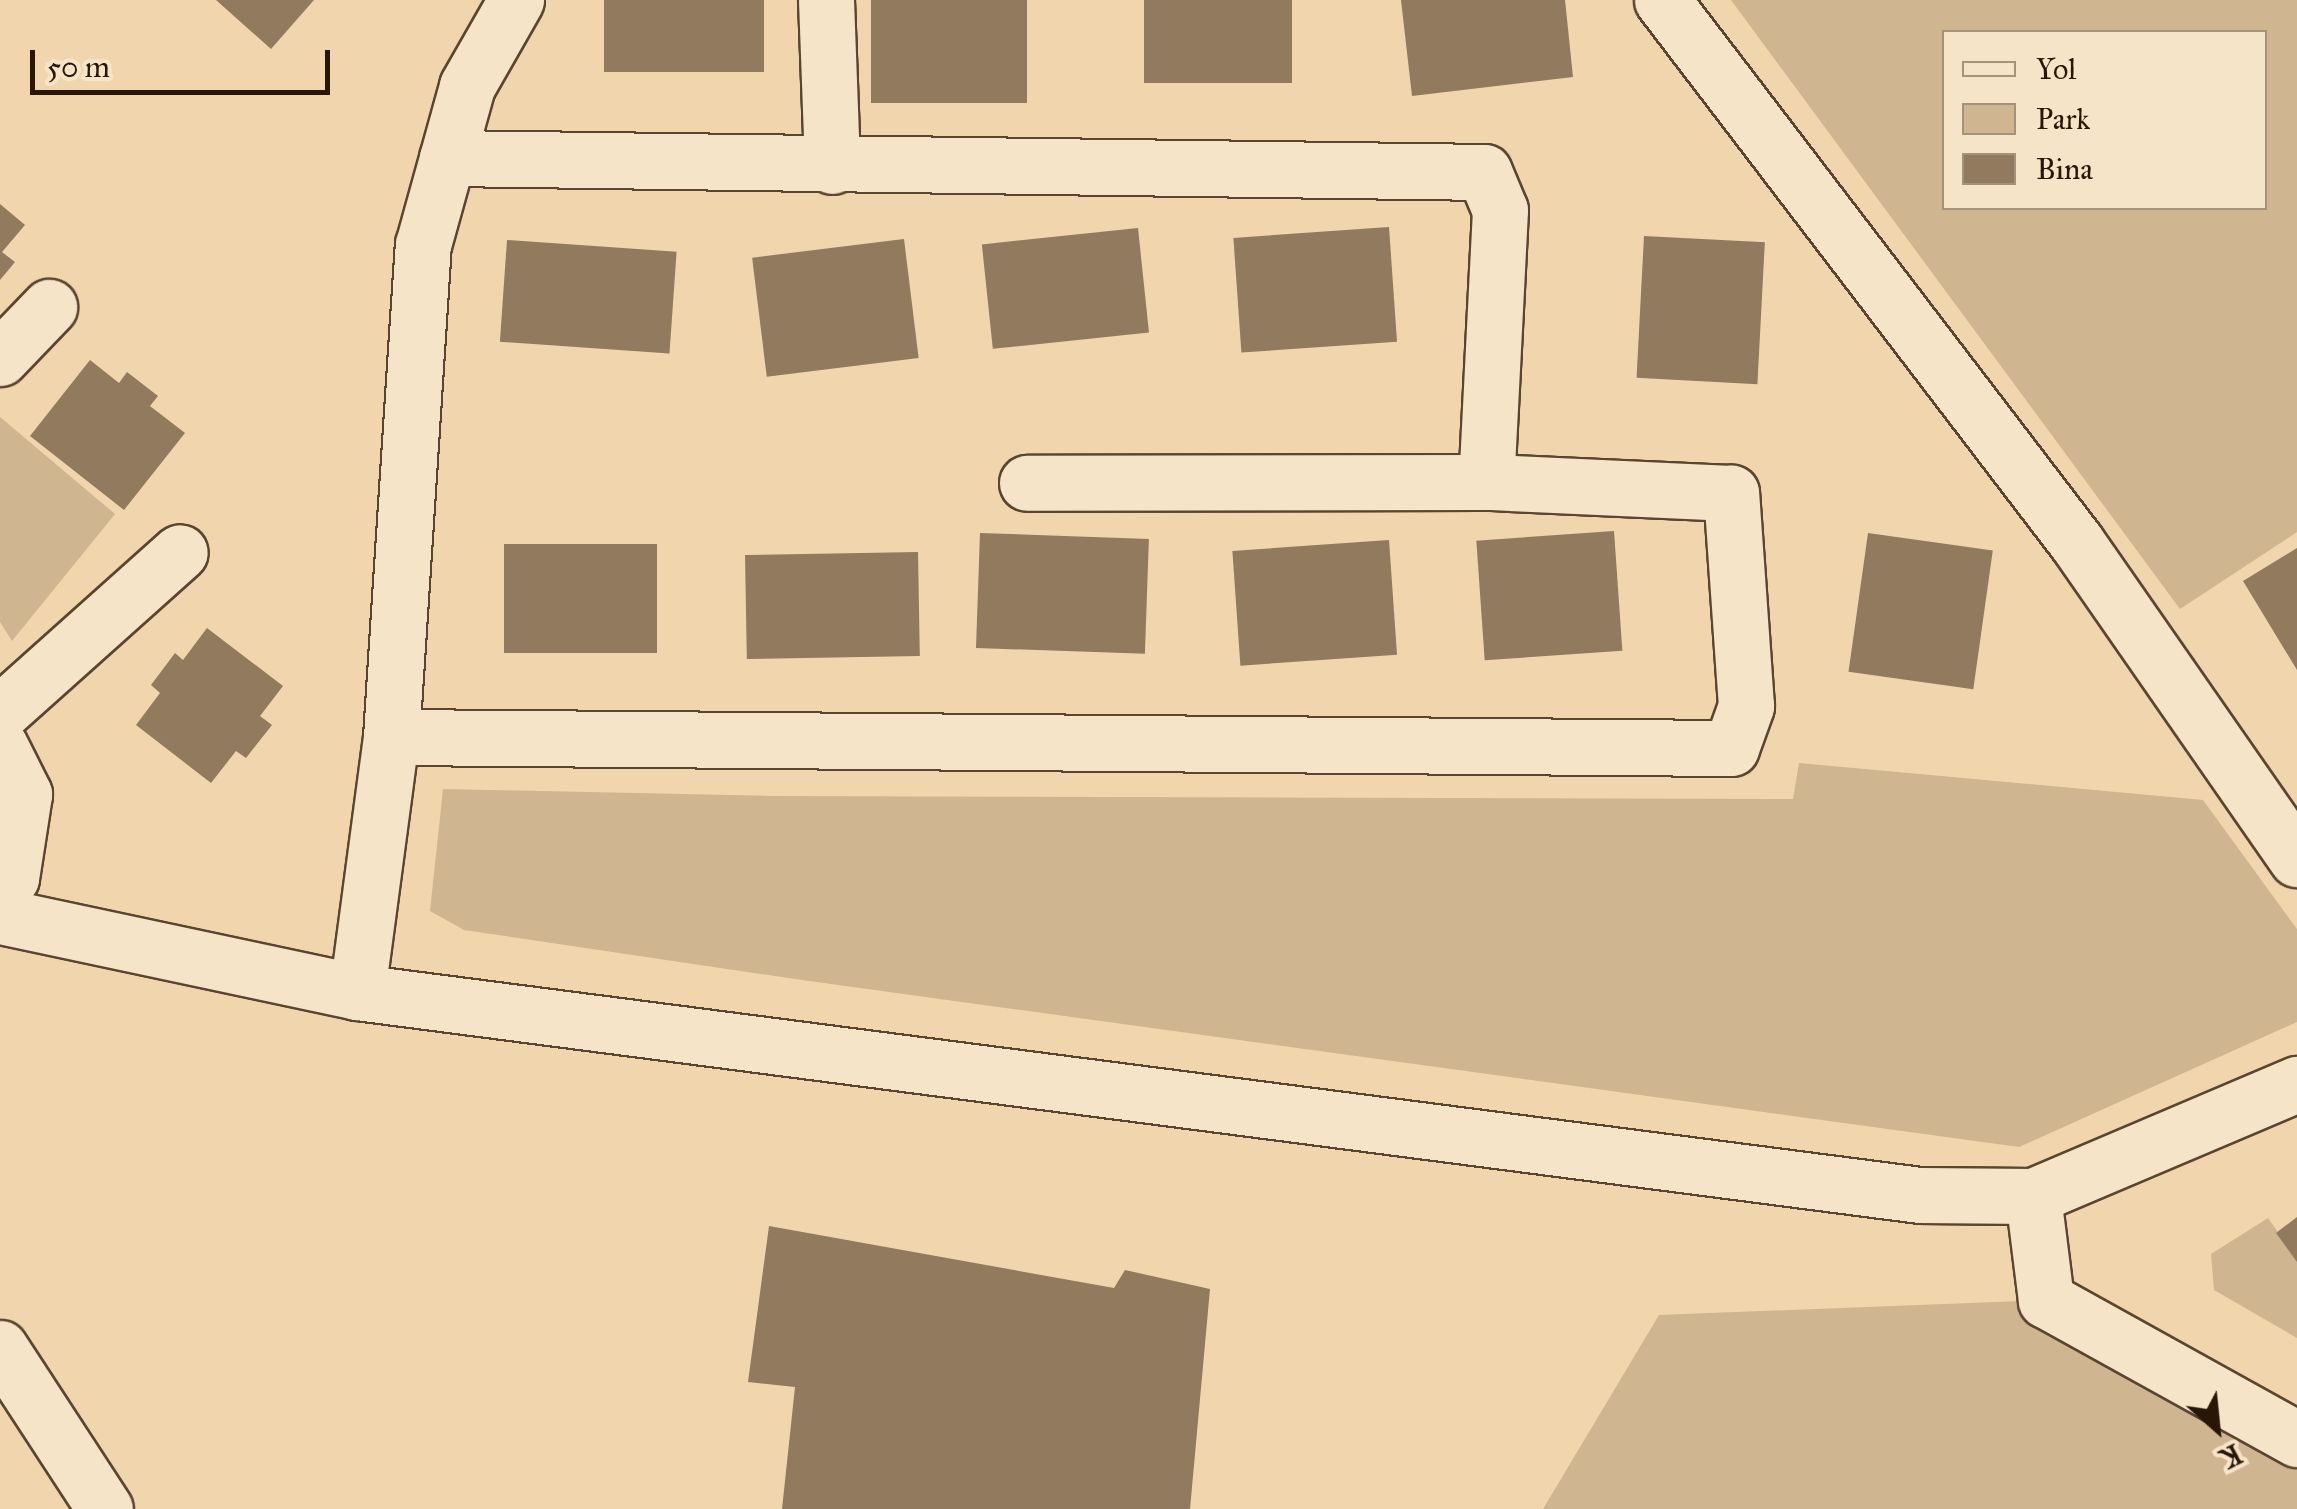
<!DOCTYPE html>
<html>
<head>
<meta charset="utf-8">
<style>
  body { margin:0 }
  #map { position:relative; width:2297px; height:1509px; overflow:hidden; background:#f1d5ac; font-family:"IM FELL Great Primer",serif }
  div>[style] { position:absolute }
  .green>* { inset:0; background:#cfb590 }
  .building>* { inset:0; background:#917a5d; transform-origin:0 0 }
  .roads { filter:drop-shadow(2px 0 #5a4630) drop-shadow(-2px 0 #5a4630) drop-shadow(0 2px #5a4630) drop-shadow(0 -2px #5a4630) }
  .minor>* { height:55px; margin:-27.5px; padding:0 27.5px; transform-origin:27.5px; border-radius:27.5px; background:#f6e4c9 }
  span { translate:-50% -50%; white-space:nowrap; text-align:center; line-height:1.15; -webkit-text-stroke:9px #f6e4c9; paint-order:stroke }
  .legend { position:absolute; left:1942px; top:30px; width:325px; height:180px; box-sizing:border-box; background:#f6e4c9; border:2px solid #a4927b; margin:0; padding:12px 18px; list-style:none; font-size:30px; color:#281707 }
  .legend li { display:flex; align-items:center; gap:20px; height:50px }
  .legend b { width:50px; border:2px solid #a4927b }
  .north { position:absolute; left:2167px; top:1379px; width:100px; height:100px; -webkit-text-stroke:8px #f6e4c9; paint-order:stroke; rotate:153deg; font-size:28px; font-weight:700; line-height:40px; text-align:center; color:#281707 }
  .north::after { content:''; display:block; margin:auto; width:35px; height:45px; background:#281707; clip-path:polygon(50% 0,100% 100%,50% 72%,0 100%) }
  .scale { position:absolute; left:30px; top:50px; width:300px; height:45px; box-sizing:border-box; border:5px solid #281707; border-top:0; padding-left:12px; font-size:30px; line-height:35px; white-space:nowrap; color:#281707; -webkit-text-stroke:8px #f6e4c9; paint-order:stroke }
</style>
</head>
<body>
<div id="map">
  <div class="green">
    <i style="clip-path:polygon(evenodd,1731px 0,2297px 0,2297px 532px,2180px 609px,1731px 0,1944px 32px,2264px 32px,2264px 208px,1944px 208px,1944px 32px)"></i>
    <i style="clip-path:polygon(0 417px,115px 514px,12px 641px,0 622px)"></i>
    <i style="clip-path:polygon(1799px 763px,2203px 800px,2297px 929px,2297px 1022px,2019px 1147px,802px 980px,464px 930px,430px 911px,443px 789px,774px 796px,1793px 799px)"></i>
    <i style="clip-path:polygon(2268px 1218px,2297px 1259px,2297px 1338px,2214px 1290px,2211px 1254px)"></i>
    <i style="clip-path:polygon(2046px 1300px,2297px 1425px,2297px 1509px,1543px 1509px,1659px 1315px)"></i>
  </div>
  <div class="building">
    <i style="clip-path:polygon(216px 0,314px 0,271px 49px)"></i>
    <i style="left:604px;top:0;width:160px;height:72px"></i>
    <i style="left:871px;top:0;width:156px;height:103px"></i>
    <i style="left:1144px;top:0;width:148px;height:83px"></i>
    <i style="clip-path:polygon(1401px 0,1565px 0,1573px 77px,1412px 96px)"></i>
    <i style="clip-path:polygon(0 204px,25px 225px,2px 252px,15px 262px,0 280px)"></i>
    <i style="left:1389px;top:227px;width:115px;height:156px;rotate:86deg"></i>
    <i style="left:1138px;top:228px;width:105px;height:157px;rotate:84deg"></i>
    <i style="left:1644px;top:236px;width:121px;height:142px;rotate:3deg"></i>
    <i style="left:904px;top:239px;width:120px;height:153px;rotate:83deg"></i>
    <i style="left:507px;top:240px;width:170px;height:102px;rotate:4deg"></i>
    <i style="clip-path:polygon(90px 360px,119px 383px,127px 372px,158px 396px,150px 406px,185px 433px,124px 510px,30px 436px)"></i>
    <i style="left:1614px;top:531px;width:120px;height:138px;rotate:86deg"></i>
    <i style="left:980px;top:533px;width:169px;height:115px;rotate:2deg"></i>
    <i style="left:1868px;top:533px;width:126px;height:140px;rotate:8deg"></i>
    <i style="left:1389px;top:540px;width:115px;height:157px;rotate:86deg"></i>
    <i style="left:504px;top:544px;width:153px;height:109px"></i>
    <i style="clip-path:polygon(2297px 548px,2297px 670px,2243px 581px)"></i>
    <i style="left:918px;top:552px;width:104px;height:173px;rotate:89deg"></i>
    <i style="clip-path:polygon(207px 628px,283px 686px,260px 716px,272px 725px,246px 758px,236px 751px,211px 783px,136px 725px,160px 693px,151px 685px,175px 653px,183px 660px)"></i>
    <i style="clip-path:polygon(2297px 1217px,2297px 1262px,2276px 1233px)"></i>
    <i style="clip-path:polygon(769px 1226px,1114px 1288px,1125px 1270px,1210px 1289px,1190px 1509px,782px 1509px,795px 1387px,748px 1382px)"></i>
  </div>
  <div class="roads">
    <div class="minor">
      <i style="left:826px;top:0;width:166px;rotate:87.9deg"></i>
      <i style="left:1662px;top:0;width:683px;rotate:52.61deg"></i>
      <i style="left:2077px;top:543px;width:385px;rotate:55.2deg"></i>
      <i style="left:447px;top:158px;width:1037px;rotate:0.77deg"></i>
      <i style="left:1484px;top:172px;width:41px;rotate:67.2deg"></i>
      <i style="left:1500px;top:210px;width:272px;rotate:92.9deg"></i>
      <i style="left:0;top:358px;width:71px;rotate:-46.1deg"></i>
      <i style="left:0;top:713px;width:241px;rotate:-41.8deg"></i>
      <i style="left:391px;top:737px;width:1340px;rotate:0.47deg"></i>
      <i style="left:1731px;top:748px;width:45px;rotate:-70.3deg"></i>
      <i style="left:1746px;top:706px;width:214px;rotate:-94deg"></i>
      <i style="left:1731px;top:493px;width:245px;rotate:-177.4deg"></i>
      <i style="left:1486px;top:482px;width:459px;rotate:179.9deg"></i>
      <i style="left:0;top:746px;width:54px;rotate:63.4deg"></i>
      <i style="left:24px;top:794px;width:85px;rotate:98.8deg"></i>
      <i style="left:11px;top:878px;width:13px;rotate:151deg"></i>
      <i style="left:0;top:916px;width:365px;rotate:12deg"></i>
      <i style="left:357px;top:992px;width:1576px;rotate:7.4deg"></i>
      <i style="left:1920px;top:1195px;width:113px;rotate:0.5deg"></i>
      <i style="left:2033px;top:1196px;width:287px;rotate:-23deg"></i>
      <i style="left:357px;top:992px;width:257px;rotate:-82.4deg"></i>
      <i style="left:391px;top:737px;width:493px;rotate:-86.3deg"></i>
      <i style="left:423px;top:245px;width:165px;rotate:-74.5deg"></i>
      <i style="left:467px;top:86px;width:99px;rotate:-60.3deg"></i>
      <i style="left:2033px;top:1196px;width:105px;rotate:82.9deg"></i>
      <i style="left:2046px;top:1300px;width:287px;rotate:29deg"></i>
      <i style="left:0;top:1348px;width:192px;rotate:56.9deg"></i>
    </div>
  </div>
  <ul class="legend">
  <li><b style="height:12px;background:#f6e4c9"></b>Yol</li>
  <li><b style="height:28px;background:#cfb590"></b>Park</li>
  <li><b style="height:28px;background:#917a5d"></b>Bina</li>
  </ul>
  <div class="north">K</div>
  <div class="scale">50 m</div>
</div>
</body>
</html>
